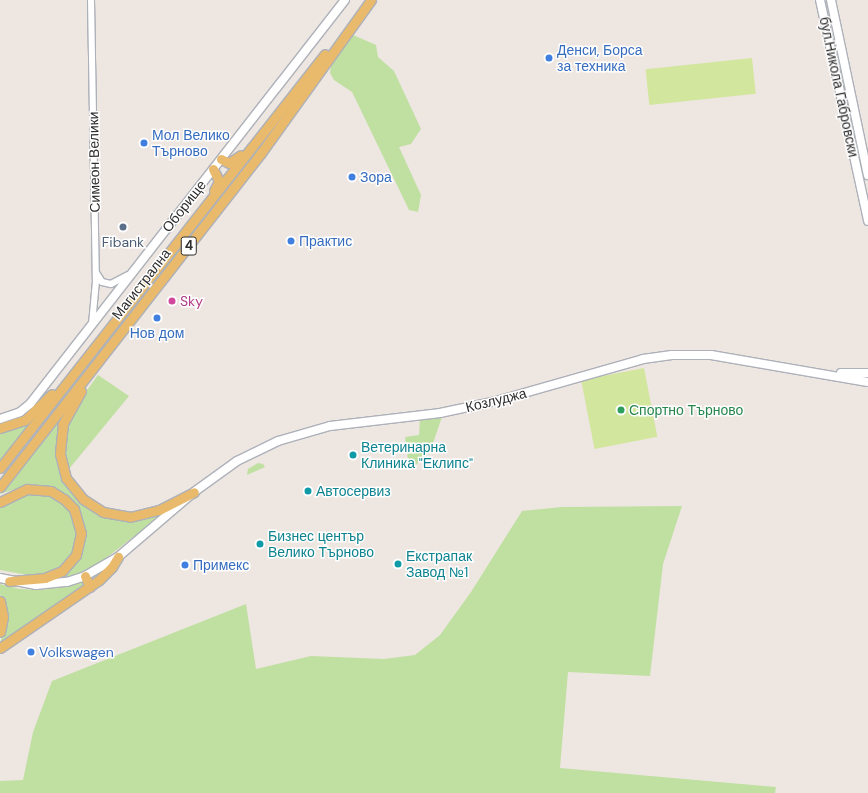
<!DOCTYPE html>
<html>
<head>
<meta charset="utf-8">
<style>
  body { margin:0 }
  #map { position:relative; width:868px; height:793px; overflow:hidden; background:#eee6e1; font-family:"DM Sans",sans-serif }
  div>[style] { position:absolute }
  .green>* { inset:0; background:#c0e0a2 }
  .pitch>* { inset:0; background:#d2e69e; transform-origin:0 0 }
  .roads { filter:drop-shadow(1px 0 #adb1b9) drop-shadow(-1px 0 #adb1b9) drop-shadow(0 1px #adb1b9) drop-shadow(0 -1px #adb1b9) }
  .street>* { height:6px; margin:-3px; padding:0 3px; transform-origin:3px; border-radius:3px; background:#fff }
  .secondary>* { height:8px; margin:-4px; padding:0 4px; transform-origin:4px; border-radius:4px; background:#fff }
  .primary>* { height:9px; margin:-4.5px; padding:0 4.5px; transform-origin:4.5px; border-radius:4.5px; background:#e9ba6b }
  .dots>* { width:11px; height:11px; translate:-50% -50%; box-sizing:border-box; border:2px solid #fff; border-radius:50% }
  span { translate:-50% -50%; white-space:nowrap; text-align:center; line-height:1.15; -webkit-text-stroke:3px #fff; paint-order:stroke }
  .shield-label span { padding:1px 3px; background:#fff; border:1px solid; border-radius:3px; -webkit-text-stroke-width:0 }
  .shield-label { font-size:13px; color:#2d2d2d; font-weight:700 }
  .shop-label { font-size:14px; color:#366cbe }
  .left { translate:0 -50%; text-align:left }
  .street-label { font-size:14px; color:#2d2d2d }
  .service-label { font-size:14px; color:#4e5e75 }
  .hotel-label { font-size:14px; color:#b23c85 }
  .leisure-label { font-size:14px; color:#27864d }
  .culture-label { font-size:14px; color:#0d838f }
</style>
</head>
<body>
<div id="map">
  <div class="green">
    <i style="clip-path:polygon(351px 34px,376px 45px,378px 57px,394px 71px,421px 129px,411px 144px,399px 147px,421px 195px,418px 212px,409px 210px,352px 92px,334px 80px,330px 73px,331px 66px)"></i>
    <i style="clip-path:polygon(98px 375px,129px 396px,69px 469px,64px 453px,67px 429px,77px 404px)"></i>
    <i style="clip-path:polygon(65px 410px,63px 476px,107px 516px,168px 510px,101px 562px,74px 576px,53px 580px,65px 571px,84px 529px,79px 511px,72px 503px,25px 486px,0 494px)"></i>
    <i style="clip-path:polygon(36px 416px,0 462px,0 431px)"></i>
    <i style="clip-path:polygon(442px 417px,431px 449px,412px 469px,409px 467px,405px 437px,419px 435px,420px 419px)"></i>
    <i style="clip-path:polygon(258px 463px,263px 464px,265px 467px,247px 475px,248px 469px)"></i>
    <i style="clip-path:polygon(28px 492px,51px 495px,58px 499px,72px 515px,77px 533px,72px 554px,64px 565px,52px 572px,33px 576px,0 570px,0 505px)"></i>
    <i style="clip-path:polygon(682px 506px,663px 564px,650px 676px,568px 672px,560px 768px,776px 787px,775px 793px,0 793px,0 781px,23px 780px,33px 732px,52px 681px,246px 604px,256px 669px,311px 656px,384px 659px,415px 655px,440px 635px,471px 592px,522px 511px,562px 507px)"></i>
    <i style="clip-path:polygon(84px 581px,85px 585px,0 644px,7px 616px,0 594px,0 584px,20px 589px,43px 590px)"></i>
  </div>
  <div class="pitch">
    <i style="left:752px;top:58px;width:36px;height:107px;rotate:84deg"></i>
    <i style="left:644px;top:368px;width:70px;height:64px;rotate:79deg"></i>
  </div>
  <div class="roads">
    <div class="street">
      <i style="left:91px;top:0;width:281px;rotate:89deg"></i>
      <i style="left:96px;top:281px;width:43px;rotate:95.3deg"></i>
      <i style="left:97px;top:274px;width:9px;rotate:58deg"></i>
      <i style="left:102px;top:282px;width:9px;rotate:13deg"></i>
      <i style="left:111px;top:284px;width:19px;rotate:-28deg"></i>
    </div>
    <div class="secondary">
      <i style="left:820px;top:0;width:226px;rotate:77.7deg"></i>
      <i style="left:831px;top:0;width:179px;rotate:78.1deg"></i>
      <i style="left:841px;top:373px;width:27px"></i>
      <i style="left:0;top:419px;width:21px;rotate:-19deg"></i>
      <i style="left:20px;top:412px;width:13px;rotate:-39deg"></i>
      <i style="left:30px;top:404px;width:512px;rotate:-52.06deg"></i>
      <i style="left:0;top:578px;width:37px;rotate:11deg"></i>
      <i style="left:36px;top:585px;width:31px;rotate:-6deg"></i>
      <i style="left:67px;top:582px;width:19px;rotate:-18deg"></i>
      <i style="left:85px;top:576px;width:38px;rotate:-30deg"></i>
      <i style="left:118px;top:557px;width:100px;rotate:-40.5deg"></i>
      <i style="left:194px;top:492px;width:53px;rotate:-35.8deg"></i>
      <i style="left:237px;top:461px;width:46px;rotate:-26deg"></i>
      <i style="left:278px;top:441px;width:54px;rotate:-16.1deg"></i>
      <i style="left:330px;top:426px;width:111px;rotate:-6.7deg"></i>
      <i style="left:440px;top:413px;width:57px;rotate:-12.1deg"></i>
      <i style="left:496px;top:401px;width:153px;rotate:-15.9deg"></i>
      <i style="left:643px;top:359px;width:29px;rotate:-8deg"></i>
      <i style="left:672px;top:355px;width:39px"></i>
      <i style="left:711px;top:355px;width:159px;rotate:9.8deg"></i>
    </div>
    <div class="primary">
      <i style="left:221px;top:159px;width:9px;rotate:27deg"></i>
      <i style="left:229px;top:163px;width:14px;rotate:-34deg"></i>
      <i style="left:213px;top:169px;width:13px;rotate:63deg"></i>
      <i style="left:219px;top:181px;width:11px;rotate:117deg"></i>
      <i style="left:81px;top:391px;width:38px;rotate:119deg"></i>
      <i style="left:63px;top:424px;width:30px;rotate:96deg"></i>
      <i style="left:60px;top:454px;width:25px;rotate:76deg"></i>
      <i style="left:66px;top:478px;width:27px;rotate:51deg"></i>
      <i style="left:83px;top:499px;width:24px;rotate:33deg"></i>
      <i style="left:103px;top:512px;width:27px;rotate:10deg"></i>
      <i style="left:130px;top:517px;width:30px;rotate:-14deg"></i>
      <i style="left:159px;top:510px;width:39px;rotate:-27deg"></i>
      <i style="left:0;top:428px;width:26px;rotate:-18deg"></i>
      <i style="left:25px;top:420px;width:37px;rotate:-44deg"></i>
      <i style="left:0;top:468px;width:526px;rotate:-51.87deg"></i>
      <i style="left:0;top:487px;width:424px;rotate:-52deg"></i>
      <i style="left:261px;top:153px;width:188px;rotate:-54.3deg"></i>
      <i style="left:0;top:502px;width:30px;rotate:-26deg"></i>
      <i style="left:27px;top:489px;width:24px;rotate:5deg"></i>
      <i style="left:51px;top:491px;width:15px;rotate:32deg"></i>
      <i style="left:64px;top:499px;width:14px;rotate:45deg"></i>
      <i style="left:74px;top:509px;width:25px;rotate:74deg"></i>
      <i style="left:81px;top:533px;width:23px;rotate:103deg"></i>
      <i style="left:76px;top:555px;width:21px;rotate:131deg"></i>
      <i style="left:62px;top:571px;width:18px;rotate:158deg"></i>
      <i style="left:45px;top:578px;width:36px;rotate:175deg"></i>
      <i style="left:85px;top:576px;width:12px;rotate:66deg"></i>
      <i style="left:0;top:601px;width:16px;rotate:79deg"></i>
      <i style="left:3px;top:617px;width:15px;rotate:101deg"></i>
      <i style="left:0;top:648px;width:120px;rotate:-34.5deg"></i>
      <i style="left:99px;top:580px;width:18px;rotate:-45deg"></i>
      <i style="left:112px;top:567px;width:12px;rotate:-59deg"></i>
    </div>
  </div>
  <div class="dots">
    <i style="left:549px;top:58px;background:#3f7fe0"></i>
    <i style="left:144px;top:143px;background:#3f7fe0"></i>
    <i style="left:352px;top:177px;background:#3f7fe0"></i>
    <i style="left:123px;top:227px;background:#5c6f8a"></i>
    <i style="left:291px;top:241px;background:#3f7fe0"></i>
    <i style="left:172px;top:301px;background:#d1479c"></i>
    <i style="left:157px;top:318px;background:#3f7fe0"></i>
    <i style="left:621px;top:410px;background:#2e9e5b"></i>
    <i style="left:353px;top:455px;background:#0f9aa8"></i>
    <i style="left:308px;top:491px;background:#0f9aa8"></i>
    <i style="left:260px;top:544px;background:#0f9aa8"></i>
    <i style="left:398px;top:564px;background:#0f9aa8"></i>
    <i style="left:185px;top:565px;background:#3f7fe0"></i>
    <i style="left:31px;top:652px;background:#3f7fe0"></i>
  </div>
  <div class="shield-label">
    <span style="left:189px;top:246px">4</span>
  </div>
  <div class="shop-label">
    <span class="left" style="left:557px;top:58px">Денси, Борса<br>за техника</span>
    <span class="left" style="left:152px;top:143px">Мол Велико<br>Търново</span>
    <span class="left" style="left:360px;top:177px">Зора</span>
    <span class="left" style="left:299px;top:241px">Практис</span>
    <span style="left:157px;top:333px">Нов дом</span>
    <span class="left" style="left:193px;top:565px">Примекс</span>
    <span class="left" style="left:39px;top:652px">Volkswagen</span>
  </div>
  <div class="street-label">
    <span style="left:839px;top:87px;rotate:78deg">бул.Никола Габровски</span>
    <span style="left:94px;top:162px;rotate:-91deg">Симеон Велики</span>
    <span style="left:184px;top:206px;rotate:-52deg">Оборище</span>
    <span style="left:141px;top:284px;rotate:-52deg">Магистрална</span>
    <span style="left:496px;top:400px;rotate:-14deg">Козлуджа</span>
  </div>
  <div class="service-label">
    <span style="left:123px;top:242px">Fibank</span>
  </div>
  <div class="hotel-label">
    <span class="left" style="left:180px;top:301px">Sky</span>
  </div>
  <div class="leisure-label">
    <span class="left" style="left:629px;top:410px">Спортно Търново</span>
  </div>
  <div class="culture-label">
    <span class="left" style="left:361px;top:455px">Ветеринарна<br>Клиника "Еклипс"</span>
    <span class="left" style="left:316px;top:491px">Автосервиз</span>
    <span class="left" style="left:268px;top:544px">Бизнес център<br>Велико Търново</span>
    <span class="left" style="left:406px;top:564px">Екстрапак<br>Завод №1</span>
  </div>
</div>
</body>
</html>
